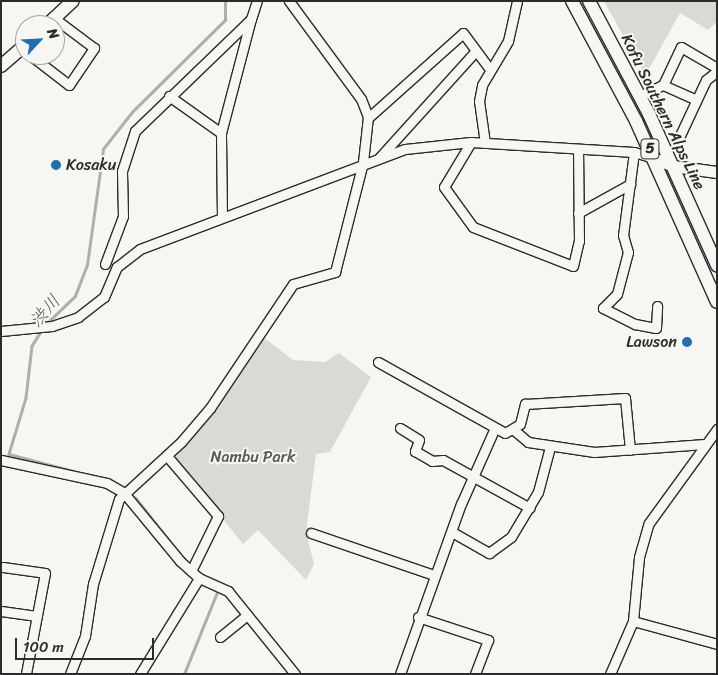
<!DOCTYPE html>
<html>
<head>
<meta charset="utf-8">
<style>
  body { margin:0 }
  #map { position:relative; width:718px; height:675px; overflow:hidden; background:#f6f6f2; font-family:Sriracha,"Klee One",sans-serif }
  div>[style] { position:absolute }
  .green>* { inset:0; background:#d9d9d5 }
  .stream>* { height:2.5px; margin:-1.25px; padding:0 1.25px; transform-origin:1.25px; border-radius:1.25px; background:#aeaeab }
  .roads { filter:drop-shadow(1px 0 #2b2b2b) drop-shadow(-1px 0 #2b2b2b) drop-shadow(0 1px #2b2b2b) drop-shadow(0 -1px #2b2b2b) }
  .street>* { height:9px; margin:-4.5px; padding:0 4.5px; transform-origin:4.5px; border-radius:4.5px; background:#f6f6f2 }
  .secondary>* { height:11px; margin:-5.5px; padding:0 5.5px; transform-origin:5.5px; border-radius:5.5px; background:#f6f6f2 }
  .primary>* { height:12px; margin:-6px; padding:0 6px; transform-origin:6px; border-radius:6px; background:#f6f6f2 }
  .dots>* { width:14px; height:14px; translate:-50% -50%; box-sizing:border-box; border:2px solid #f6f6f2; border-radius:50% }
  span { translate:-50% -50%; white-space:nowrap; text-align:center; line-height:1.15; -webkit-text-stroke:4px #f6f6f2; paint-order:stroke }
  .shield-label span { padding:1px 4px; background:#f6f6f2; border:1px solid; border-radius:4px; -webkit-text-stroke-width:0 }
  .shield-label { font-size:15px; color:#2b2b2b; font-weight:700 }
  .street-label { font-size:16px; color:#2b2b2b }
  .poi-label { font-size:16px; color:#2b2b2b }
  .left { translate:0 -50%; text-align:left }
  .right { translate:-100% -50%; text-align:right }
  .park-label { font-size:16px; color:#565656 }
  .water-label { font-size:18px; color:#525251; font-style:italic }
  .frame { position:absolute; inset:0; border:2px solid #2b2b2b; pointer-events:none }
  .north { position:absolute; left:15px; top:15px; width:50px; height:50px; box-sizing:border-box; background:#f6f6f2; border:1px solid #a5a5a2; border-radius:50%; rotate:65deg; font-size:14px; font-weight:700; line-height:20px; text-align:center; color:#2b2b2b }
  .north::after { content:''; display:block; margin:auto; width:18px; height:22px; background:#1f6fb2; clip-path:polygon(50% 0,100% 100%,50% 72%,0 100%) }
  .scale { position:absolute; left:15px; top:638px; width:139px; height:22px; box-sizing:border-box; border:2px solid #2b2b2b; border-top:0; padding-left:6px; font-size:15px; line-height:18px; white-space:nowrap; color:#2b2b2b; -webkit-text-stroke:4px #f6f6f2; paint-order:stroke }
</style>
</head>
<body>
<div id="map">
  <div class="green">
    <i style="clip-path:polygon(604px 1px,717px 1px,717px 22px,708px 30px,680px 13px,649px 69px,651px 86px)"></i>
    <i style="clip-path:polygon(263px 337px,293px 360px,325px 362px,339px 353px,371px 377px,330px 452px,316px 454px,306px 532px,314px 564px,306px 580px,258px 530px,243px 544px,175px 460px,177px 452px)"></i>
  </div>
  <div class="stream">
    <i style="left:46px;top:324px;width:40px;rotate:-44deg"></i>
    <i style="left:75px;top:296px;width:33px;rotate:-69deg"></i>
    <i style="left:87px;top:265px;width:117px;rotate:-82.1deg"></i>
    <i style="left:103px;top:149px;width:47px;rotate:-51.9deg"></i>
    <i style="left:132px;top:112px;width:131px;rotate:-44.7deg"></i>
    <i style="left:225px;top:20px;width:19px;rotate:-90deg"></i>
    <i style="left:42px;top:330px;width:19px;rotate:122deg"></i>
    <i style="left:32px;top:346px;width:52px;rotate:96.6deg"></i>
    <i style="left:26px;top:398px;width:59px;rotate:106.9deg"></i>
    <i style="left:9px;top:454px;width:67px;rotate:14.7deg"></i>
    <i style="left:108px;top:480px;width:33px;rotate:33deg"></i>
    <i style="left:136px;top:498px;width:76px;rotate:51.9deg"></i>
    <i style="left:184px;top:674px;width:91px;rotate:-68deg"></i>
  </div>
  <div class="roads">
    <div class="street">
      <i style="left:30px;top:55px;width:49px;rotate:37.6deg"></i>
      <i style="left:69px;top:85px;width:45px;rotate:-56deg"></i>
      <i style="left:94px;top:48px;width:50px;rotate:-143.1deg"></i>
      <i style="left:663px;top:85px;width:42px;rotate:-64.7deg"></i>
      <i style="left:681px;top:47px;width:42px;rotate:30.3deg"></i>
      <i style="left:169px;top:96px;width:64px;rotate:35.4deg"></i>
      <i style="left:640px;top:96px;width:25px;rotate:-26deg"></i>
      <i style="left:663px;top:85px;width:36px;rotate:24deg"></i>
      <i style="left:368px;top:118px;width:127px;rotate:-41.8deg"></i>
      <i style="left:463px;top:33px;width:44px;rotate:53.4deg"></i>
      <i style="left:471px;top:142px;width:52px;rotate:121deg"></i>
      <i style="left:444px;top:187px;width:49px;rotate:54.1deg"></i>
      <i style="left:473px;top:227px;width:107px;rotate:21.3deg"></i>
      <i style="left:573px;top:266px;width:26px;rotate:-77deg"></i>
      <i style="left:579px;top:241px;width:92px;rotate:-90.6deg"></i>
      <i style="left:485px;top:143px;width:42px;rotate:-98.1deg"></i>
      <i style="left:479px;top:101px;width:16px;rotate:-79deg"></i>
      <i style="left:482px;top:85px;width:51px;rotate:-59.4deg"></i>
      <i style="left:508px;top:41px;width:41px;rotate:-77.3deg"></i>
      <i style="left:676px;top:144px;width:71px;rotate:-64.9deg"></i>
      <i style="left:706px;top:80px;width:14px;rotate:-39deg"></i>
      <i style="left:634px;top:152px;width:84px;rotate:97.5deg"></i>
      <i style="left:623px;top:235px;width:18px;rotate:74deg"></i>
      <i style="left:628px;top:252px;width:43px;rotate:104.7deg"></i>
      <i style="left:617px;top:294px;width:20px;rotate:135deg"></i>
      <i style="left:603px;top:308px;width:36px;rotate:27deg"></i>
      <i style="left:635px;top:324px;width:21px;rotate:11deg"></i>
      <i style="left:656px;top:328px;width:22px;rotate:-87deg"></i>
      <i style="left:380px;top:157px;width:142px;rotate:-47.9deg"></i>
      <i style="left:578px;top:213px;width:60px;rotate:-29.1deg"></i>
      <i style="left:222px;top:217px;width:84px;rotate:-90.7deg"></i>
      <i style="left:221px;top:133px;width:118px;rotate:-75.3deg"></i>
      <i style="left:105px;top:264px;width:51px;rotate:-69.4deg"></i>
      <i style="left:123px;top:216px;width:45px;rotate:-91.3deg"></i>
      <i style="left:122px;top:171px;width:42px;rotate:-72deg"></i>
      <i style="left:135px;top:131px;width:161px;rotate:-44deg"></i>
      <i style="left:251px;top:19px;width:19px;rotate:-72deg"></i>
      <i style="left:1px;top:331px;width:51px;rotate:-5.6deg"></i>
      <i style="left:52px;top:326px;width:28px;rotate:-19deg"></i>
      <i style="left:78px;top:317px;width:33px;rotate:-38deg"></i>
      <i style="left:104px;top:297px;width:33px;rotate:-67deg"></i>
      <i style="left:117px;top:267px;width:29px;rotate:-38deg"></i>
      <i style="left:140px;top:249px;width:283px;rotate:-20.7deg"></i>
      <i style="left:405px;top:149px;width:66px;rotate:-6.1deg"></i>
      <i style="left:471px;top:142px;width:163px;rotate:3.5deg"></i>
      <i style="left:634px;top:152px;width:21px;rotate:17deg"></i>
      <i style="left:378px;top:362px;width:145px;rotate:29.2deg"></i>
      <i style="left:505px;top:433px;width:17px;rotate:-31deg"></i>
      <i style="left:520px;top:424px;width:21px;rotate:-76deg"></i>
      <i style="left:525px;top:404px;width:100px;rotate:-3.4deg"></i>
      <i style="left:625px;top:398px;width:52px;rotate:84.5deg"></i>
      <i style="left:400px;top:428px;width:22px;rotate:32deg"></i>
      <i style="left:419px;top:440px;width:12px;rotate:110deg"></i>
      <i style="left:415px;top:451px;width:20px;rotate:30deg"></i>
      <i style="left:432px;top:461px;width:11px;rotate:-5deg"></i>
      <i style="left:443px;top:460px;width:99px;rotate:28.9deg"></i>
      <i style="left:515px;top:431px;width:17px;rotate:40deg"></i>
      <i style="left:528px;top:442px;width:67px;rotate:8.6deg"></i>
      <i style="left:594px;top:452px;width:111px;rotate:-4.1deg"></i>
      <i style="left:167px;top:456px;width:79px;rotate:49.6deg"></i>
      <i style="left:218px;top:516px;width:61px;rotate:116.1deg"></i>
      <i style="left:1px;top:460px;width:108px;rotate:12.2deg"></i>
      <i style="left:107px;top:483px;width:20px;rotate:30deg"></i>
      <i style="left:124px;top:493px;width:88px;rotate:50.5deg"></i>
      <i style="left:180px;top:561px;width:25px;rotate:42deg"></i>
      <i style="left:199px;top:578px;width:32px;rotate:24deg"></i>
      <i style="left:228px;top:591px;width:107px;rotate:51.1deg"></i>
      <i style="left:452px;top:532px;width:43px;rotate:29.6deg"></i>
      <i style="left:489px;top:553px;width:27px;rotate:-36deg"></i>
      <i style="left:511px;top:537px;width:52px;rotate:-59deg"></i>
      <i style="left:538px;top:492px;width:47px;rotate:-75.1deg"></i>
      <i style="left:311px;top:533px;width:130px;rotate:18.9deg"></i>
      <i style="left:3px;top:567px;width:42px;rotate:8.1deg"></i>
      <i style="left:45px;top:573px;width:103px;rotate:100.7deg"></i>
      <i style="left:1px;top:611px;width:36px;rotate:8deg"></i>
      <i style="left:418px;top:617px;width:74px;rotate:18.2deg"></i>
      <i style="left:488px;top:640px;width:36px;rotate:111deg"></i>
      <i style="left:633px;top:621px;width:87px;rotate:15.3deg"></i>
      <i style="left:220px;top:637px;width:35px;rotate:-39deg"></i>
      <i style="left:70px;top:674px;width:41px;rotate:-68.5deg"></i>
      <i style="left:85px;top:636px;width:53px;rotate:-81.3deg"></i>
      <i style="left:93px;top:584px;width:89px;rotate:-73deg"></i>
      <i style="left:119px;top:499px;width:84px;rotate:-42.6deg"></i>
      <i style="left:181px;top:442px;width:45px;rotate:-49.5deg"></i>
      <i style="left:210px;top:408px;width:149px;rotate:-56.2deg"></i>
      <i style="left:293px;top:284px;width:44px;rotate:-15.9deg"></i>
      <i style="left:335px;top:272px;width:114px;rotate:-75.7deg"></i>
      <i style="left:363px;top:162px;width:45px;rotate:-83.7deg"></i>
      <i style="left:368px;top:117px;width:19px;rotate:-111deg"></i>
      <i style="left:361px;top:99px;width:122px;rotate:-126.3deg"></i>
      <i style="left:140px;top:674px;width:113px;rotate:-58.4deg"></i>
      <i style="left:400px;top:674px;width:181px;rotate:-70.3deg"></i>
      <i style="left:461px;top:504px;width:81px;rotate:-66deg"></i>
      <i style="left:610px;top:674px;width:58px;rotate:-66.5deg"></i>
      <i style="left:633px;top:621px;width:64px;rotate:-84.6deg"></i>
      <i style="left:639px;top:557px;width:35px;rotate:-74deg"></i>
      <i style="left:649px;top:523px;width:116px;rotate:-54.1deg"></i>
    </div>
    <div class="secondary">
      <i style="left:654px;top:158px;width:21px;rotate:23deg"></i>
      <i style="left:673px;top:166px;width:44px;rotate:7.8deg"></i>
    </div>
    <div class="primary">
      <i style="left:572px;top:1px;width:136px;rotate:61.9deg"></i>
      <i style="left:636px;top:121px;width:198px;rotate:65.9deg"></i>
      <i style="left:589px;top:1px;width:128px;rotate:62deg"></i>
      <i style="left:649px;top:114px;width:166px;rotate:65.8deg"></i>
      <i style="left:47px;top:25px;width:35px;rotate:-43deg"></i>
      <i style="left:1px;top:66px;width:32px;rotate:-41deg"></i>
    </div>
  </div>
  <div class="dots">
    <i style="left:56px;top:165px;background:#1f6fb2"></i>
    <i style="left:687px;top:342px;background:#1f6fb2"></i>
  </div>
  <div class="shield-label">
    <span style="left:650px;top:149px">5</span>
  </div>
  <div class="street-label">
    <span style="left:663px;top:112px;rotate:64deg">Kofu Southern Alps Line</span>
  </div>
  <div class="poi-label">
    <span class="left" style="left:66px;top:165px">Kosaku</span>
    <span class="right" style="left:677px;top:342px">Lawson</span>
  </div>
  <div class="park-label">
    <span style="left:253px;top:457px">Nambu Park</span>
  </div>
  <div class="water-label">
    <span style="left:45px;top:311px;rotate:-49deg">渋川</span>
  </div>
  <div class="frame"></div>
  <div class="north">N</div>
  <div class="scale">100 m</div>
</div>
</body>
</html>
